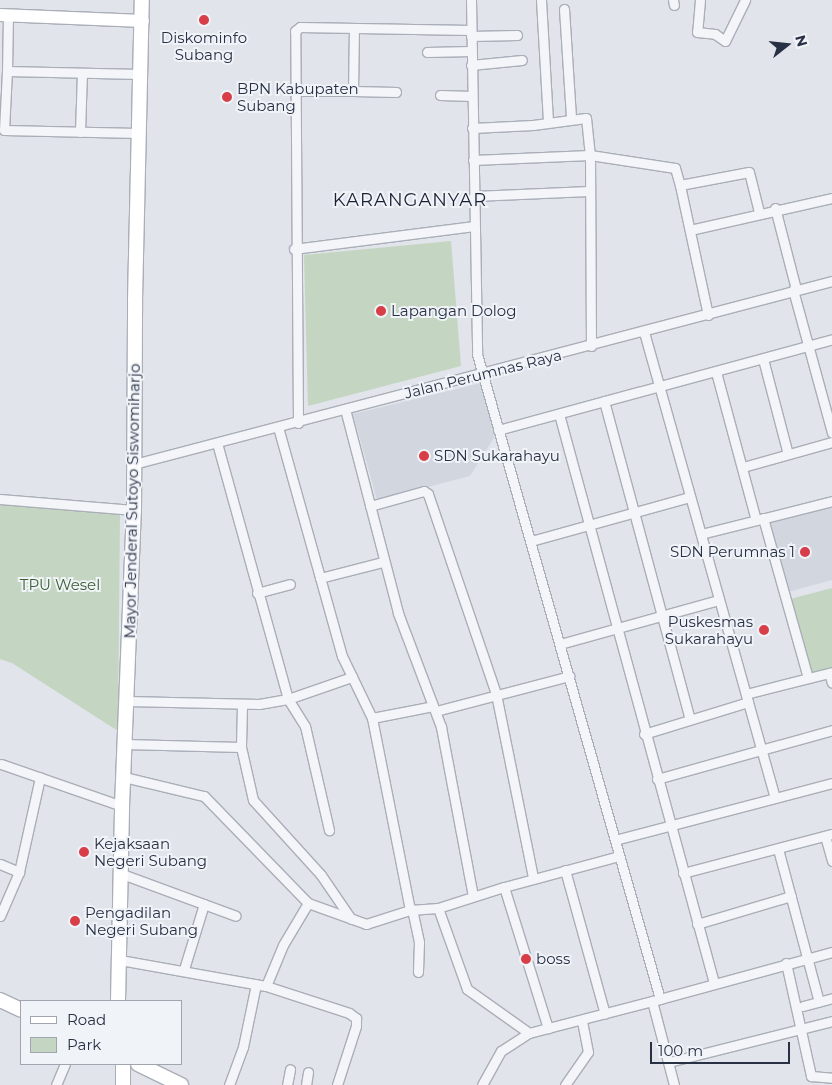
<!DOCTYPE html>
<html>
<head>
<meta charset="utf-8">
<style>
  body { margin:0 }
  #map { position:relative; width:832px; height:1085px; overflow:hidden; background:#e1e4ea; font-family:Montserrat,sans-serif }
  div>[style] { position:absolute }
  .built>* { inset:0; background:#d2d6df }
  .green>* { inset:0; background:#c4d5c1 }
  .roads { filter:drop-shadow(1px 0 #aaaeb8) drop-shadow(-1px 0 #aaaeb8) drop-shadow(0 1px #aaaeb8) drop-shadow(0 -1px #aaaeb8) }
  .street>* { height:9px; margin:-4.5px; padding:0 4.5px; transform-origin:4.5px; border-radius:4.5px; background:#f4f5f8 }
  .secondary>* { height:12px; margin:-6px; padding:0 6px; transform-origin:6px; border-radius:6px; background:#fff }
  .primary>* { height:14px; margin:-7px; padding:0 7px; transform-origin:7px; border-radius:7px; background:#fff }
  .dots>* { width:14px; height:14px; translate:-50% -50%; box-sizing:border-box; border:2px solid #f0f3f8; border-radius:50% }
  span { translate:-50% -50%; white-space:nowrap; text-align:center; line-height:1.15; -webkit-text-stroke:4px #f0f3f8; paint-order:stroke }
  .poi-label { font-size:15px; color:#283043 }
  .left { translate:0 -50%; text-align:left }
  .right { translate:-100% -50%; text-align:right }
  .street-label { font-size:15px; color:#283043 }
  .park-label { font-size:15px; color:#396034 }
  .quarter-label { font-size:18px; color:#1a2134; letter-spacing:1px }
  .legend { position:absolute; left:20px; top:1000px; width:162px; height:65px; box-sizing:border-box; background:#f0f3f8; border:1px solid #a0a5b0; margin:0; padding:6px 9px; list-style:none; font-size:15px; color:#283043 }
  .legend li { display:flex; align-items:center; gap:10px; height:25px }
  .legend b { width:25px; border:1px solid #a0a5b0 }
  .north { position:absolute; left:762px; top:20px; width:50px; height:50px; -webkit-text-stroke:4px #f0f3f8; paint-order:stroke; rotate:74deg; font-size:14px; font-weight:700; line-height:20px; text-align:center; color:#283043 }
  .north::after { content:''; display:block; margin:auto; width:18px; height:22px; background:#283043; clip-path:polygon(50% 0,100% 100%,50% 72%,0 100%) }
  .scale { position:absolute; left:650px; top:1042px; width:140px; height:22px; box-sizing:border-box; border:2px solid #283043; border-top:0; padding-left:6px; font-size:15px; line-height:18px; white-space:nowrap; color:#283043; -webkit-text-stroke:4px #f0f3f8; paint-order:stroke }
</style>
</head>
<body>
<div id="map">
  <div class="built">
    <i style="clip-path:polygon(481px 383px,495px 436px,470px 476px,377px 500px,353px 414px)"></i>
    <i style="clip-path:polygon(832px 506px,832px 580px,788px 592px,770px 523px)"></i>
  </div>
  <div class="green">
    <i style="clip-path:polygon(451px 241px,461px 366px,308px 406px,304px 255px)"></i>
    <i style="clip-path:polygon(0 504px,120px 512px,118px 731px,12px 663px,0 659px)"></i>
    <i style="clip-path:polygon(832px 588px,832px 669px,810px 675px,790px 599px)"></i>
  </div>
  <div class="roads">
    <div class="street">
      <i style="left:471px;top:0;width:354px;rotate:89deg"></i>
      <i style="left:477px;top:354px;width:670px;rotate:74.16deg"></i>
      <i style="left:660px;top:999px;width:178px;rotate:-15.3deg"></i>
      <i style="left:541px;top:0;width:122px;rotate:86.7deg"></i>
      <i style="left:673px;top:0;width:5px;rotate:79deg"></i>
      <i style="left:700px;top:0;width:32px;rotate:95deg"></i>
      <i style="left:697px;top:32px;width:18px;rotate:6deg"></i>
      <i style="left:715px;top:34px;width:12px;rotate:35deg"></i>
      <i style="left:725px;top:41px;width:46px;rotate:-64deg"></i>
      <i style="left:564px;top:9px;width:109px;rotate:86.3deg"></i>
      <i style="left:8px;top:15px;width:56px;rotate:91deg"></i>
      <i style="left:7px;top:71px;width:133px;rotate:1.3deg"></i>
      <i style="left:471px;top:36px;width:46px;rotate:-1.2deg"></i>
      <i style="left:427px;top:52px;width:44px;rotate:-1.3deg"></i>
      <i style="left:471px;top:65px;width:51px;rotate:-5.6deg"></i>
      <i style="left:7px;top:71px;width:59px;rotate:92.9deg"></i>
      <i style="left:4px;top:130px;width:134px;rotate:1.3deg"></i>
      <i style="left:293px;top:91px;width:60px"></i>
      <i style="left:353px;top:91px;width:63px;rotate:-89.1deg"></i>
      <i style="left:353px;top:91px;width:43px;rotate:1.3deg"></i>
      <i style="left:440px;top:95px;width:32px;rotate:2deg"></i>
      <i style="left:472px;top:128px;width:61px;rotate:-2.8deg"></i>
      <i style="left:533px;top:125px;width:53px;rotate:-7.5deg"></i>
      <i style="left:586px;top:118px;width:37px;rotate:84deg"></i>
      <i style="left:590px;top:155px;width:191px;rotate:89.7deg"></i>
      <i style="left:80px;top:132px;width:59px;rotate:-88.1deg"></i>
      <i style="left:473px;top:160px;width:117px;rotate:-2.4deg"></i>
      <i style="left:590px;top:155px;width:86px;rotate:8.7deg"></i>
      <i style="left:675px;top:168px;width:18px;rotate:74deg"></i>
      <i style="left:474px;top:196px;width:115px;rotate:-2.5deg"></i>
      <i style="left:775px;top:208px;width:84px;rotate:75.5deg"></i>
      <i style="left:690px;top:230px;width:146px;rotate:-12.7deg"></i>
      <i style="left:294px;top:249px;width:181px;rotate:-7.3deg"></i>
      <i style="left:793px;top:290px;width:148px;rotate:74.7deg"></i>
      <i style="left:708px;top:315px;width:133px;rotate:-102.2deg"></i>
      <i style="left:680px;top:185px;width:70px;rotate:-10.7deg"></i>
      <i style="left:749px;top:172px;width:41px;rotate:76deg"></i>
      <i style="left:644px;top:332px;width:484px;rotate:74.3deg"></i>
      <i style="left:763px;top:359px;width:98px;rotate:75.3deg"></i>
      <i style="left:716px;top:372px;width:153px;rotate:74.9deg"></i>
      <i style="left:604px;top:401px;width:329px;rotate:74.9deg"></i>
      <i style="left:345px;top:409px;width:211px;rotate:75.4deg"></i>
      <i style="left:398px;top:613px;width:122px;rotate:69.3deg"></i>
      <i style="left:441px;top:727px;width:172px;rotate:79.3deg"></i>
      <i style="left:559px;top:414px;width:590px;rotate:74.76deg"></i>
      <i style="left:298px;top:423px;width:392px;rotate:-90.4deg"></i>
      <i style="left:295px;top:31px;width:6px;rotate:-39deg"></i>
      <i style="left:300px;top:27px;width:171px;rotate:1deg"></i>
      <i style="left:278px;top:427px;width:238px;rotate:74.4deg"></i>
      <i style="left:342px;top:656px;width:69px;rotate:64.2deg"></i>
      <i style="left:372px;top:718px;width:196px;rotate:78.8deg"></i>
      <i style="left:498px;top:430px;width:346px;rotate:-15.2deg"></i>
      <i style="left:217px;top:443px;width:266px;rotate:74.5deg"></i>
      <i style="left:288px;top:699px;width:32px;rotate:58deg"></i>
      <i style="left:305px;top:726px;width:107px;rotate:77deg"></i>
      <i style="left:134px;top:464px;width:722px;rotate:-14.69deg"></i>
      <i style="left:743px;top:467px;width:92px;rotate:-15.7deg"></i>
      <i style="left:0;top:499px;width:134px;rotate:4.7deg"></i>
      <i style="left:370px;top:506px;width:56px;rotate:-15.5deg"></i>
      <i style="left:424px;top:491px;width:5px;rotate:37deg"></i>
      <i style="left:428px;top:494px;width:211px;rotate:71.2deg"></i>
      <i style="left:496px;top:694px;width:188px;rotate:78.6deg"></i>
      <i style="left:763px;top:518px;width:166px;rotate:74.3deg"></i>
      <i style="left:701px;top:534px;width:135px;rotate:-14.1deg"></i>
      <i style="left:531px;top:541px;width:165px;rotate:-15.5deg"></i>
      <i style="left:320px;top:578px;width:65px;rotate:-14.3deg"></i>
      <i style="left:257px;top:593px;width:34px;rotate:-15deg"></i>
      <i style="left:560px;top:644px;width:165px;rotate:-15.5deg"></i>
      <i style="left:829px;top:673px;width:10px;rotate:73deg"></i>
      <i style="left:746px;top:694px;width:89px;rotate:-14.3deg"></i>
      <i style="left:127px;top:701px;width:132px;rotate:1.3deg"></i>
      <i style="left:259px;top:704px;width:29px;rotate:-10deg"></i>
      <i style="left:288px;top:699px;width:68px;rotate:-19deg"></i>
      <i style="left:242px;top:705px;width:42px;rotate:91.4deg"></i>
      <i style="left:241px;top:747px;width:54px;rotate:77.2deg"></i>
      <i style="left:253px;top:800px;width:101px;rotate:47.8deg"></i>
      <i style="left:321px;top:875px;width:53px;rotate:55.7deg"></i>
      <i style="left:436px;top:711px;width:138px;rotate:-14.7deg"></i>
      <i style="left:372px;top:718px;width:62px;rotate:-11.1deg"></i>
      <i style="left:644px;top:734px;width:109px;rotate:-17.1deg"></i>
      <i style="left:125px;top:744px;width:116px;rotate:1.5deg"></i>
      <i style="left:1px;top:764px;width:128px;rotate:19.1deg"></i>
      <i style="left:124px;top:777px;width:82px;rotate:13.4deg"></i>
      <i style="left:204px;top:796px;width:149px;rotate:45.8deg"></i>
      <i style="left:308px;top:903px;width:62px;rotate:19.9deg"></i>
      <i style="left:366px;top:924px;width:46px;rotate:-17.7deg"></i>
      <i style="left:410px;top:910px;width:28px;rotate:-4deg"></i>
      <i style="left:438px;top:908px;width:69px;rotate:-17.7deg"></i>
      <i style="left:657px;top:779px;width:182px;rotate:-15.6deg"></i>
      <i style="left:825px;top:836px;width:26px;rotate:74deg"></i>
      <i style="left:615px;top:840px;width:224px;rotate:-14.7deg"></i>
      <i style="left:778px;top:849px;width:158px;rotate:75deg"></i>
      <i style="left:619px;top:856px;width:119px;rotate:164.9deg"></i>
      <i style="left:504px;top:887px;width:148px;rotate:72.7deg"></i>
      <i style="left:548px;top:1028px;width:116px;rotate:-14.5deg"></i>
      <i style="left:0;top:864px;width:21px;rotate:23deg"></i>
      <i style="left:565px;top:870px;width:149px;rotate:74.5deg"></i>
      <i style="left:683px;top:873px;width:154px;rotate:-14.7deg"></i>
      <i style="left:122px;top:874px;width:121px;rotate:20.2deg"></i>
      <i style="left:438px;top:908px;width:86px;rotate:70.3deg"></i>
      <i style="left:467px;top:989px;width:76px;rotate:35.4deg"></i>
      <i style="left:412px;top:909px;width:34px;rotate:78deg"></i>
      <i style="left:419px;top:942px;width:30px;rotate:92deg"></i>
      <i style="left:0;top:916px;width:48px;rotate:-66.6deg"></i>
      <i style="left:19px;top:872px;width:97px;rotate:-77.5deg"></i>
      <i style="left:697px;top:924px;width:98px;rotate:-16.6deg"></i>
      <i style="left:120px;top:960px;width:148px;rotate:10.1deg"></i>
      <i style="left:266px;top:986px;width:87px;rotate:18deg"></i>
      <i style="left:349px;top:1013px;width:9px;rotate:36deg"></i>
      <i style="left:356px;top:1018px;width:8px;rotate:90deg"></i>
      <i style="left:356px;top:1026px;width:62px;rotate:107.9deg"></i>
      <i style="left:786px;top:963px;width:116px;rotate:77.5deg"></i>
      <i style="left:811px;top:1076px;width:21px;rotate:5deg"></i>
      <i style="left:184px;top:969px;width:68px;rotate:-72.9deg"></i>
      <i style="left:266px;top:986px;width:44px;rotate:-67.5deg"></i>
      <i style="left:283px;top:945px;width:49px;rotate:-59.2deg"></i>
      <i style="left:652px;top:1001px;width:87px;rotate:75.3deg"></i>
      <i style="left:803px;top:1006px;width:30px;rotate:-15deg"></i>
      <i style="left:669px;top:1062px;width:168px;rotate:-14.1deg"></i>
      <i style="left:56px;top:1085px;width:23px;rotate:-67deg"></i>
      <i style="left:229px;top:1085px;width:40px;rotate:-69.8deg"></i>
      <i style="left:243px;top:1047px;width:64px;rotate:-78.3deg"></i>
      <i style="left:287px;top:1085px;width:16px;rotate:-79deg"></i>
      <i style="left:306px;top:1085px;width:13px;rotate:-81deg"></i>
      <i style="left:482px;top:1085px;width:39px;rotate:-61deg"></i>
      <i style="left:501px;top:1051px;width:33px;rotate:-33deg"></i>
      <i style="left:529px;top:1033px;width:20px;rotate:-15deg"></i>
      <i style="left:565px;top:1085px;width:40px;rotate:-55.1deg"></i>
      <i style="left:588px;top:1052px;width:33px;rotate:-101deg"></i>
    </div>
    <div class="secondary">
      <i style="left:0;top:15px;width:143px;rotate:2.4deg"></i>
    </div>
    <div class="primary">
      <i style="left:0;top:1000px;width:23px;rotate:25deg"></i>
      <i style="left:118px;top:1001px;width:195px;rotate:-88.8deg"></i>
      <i style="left:122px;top:806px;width:296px;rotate:-87.7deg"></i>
      <i style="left:134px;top:510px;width:210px;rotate:-89.7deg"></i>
      <i style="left:135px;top:300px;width:300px;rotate:-88.7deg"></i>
      <i style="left:123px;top:1064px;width:21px;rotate:90deg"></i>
      <i style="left:138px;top:1064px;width:48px;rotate:26deg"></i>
    </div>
  </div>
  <div class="dots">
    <i style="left:204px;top:20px;background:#d73e48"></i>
    <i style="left:227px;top:97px;background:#d73e48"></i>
    <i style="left:381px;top:311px;background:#d73e48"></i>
    <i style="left:424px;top:456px;background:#d73e48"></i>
    <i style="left:805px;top:552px;background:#d73e48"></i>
    <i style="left:764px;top:630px;background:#d73e48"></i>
    <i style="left:84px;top:852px;background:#d73e48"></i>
    <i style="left:75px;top:921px;background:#d73e48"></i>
    <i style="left:526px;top:959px;background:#d73e48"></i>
  </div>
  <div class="poi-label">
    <span style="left:204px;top:46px">Diskominfo<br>Subang</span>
    <span class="left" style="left:237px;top:97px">BPN Kabupaten<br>Subang</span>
    <span class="left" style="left:391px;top:311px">Lapangan Dolog</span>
    <span class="left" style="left:434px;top:456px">SDN Sukarahayu</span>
    <span class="right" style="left:795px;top:552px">SDN Perumnas 1</span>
    <span class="right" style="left:753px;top:630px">Puskesmas<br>Sukarahayu</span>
    <span class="left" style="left:94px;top:852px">Kejaksaan<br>Negeri Subang</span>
    <span class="left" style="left:85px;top:921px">Pengadilan<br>Negeri Subang</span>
    <span class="left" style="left:536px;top:959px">boss</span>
  </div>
  <div class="street-label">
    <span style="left:483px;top:374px;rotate:-14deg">Jalan Perumnas Raya</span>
    <span style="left:132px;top:501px;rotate:-89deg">Mayor Jenderal Sutoyo Siswomiharjo</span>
  </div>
  <div class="park-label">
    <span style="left:60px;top:585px">TPU Wesel</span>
  </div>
  <div class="quarter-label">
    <span style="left:410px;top:200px">KARANGANYAR</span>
  </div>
  <ul class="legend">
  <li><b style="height:6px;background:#fff"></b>Road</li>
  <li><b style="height:14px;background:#c4d5c1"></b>Park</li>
  </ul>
  <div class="north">N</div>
  <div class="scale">100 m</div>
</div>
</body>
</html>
